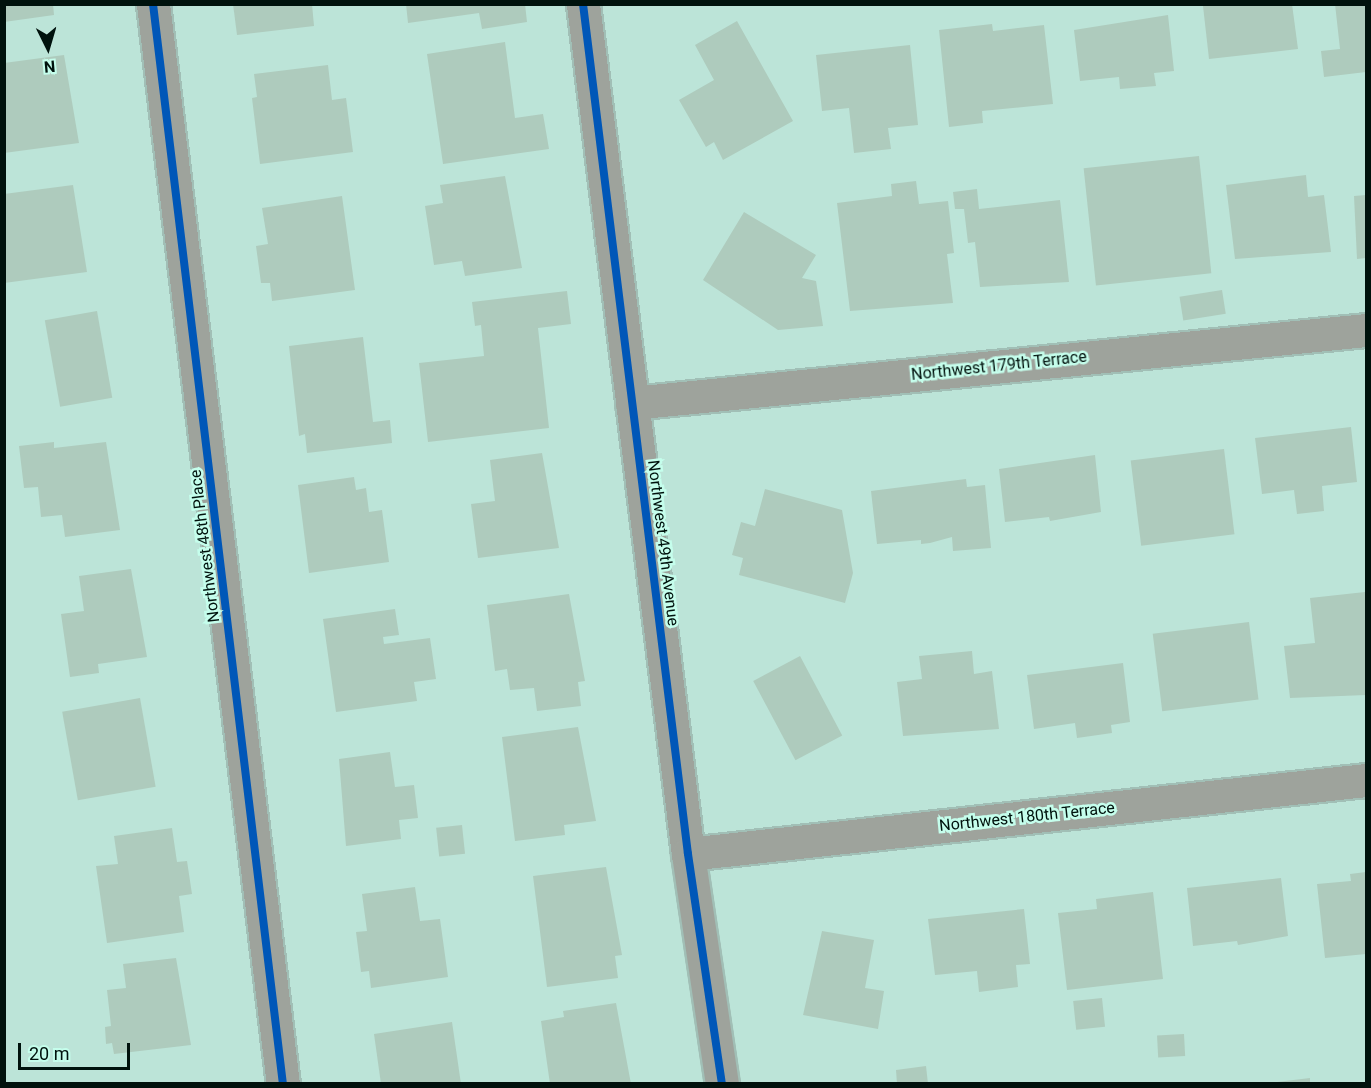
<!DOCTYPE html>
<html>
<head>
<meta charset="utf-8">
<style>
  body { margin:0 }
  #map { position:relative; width:1371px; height:1088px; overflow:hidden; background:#bce4d8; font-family:Roboto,sans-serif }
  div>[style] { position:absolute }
  .building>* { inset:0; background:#aecbbd; transform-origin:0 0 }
  .roads { filter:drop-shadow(2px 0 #a1bfb6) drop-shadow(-2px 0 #a1bfb6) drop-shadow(0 2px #a1bfb6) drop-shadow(0 -2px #a1bfb6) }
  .minor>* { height:33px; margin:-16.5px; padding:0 16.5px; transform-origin:16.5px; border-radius:16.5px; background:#9ea39c }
  .cycleway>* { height:8px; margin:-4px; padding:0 4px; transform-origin:4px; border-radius:4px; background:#0057b8 }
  span { translate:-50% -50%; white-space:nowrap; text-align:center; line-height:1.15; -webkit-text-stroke:5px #c5feec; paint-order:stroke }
  .street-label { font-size:16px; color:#00120d }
  .frame { position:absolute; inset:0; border:6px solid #00120d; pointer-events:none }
  .north { position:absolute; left:18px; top:18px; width:60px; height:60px; -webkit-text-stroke:4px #c5feec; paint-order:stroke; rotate:175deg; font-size:16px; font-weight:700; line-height:24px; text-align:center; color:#00120d }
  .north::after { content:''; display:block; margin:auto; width:21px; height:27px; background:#00120d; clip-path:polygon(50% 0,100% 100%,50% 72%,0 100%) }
  .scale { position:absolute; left:18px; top:1043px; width:112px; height:27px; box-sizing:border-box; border:3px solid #00120d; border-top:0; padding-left:8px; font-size:18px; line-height:21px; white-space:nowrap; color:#00120d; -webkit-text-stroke:4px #c5feec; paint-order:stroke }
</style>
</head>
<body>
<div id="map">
  <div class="building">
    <i style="clip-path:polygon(4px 4px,53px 4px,54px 15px,4px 22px)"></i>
    <i style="clip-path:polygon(233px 4px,312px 4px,314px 26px,237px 35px)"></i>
    <i style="clip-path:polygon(406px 4px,525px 4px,527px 22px,482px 29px,479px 13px,408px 23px)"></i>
    <i style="clip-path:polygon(1292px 4px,1298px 49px,1209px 59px,1203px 6px)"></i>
    <i style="clip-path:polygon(1335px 4px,1366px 4px,1366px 72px,1324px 77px,1321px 51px,1340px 49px)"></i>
    <i style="clip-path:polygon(1168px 15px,1174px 71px,1154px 73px,1156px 86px,1120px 89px,1119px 77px,1080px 81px,1074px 30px)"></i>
    <i style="clip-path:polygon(737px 21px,793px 121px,723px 160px,714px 142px,706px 147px,679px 100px,714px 80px,695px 45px)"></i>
    <i style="clip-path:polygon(992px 24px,993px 31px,1044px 25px,1053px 104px,982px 111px,983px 123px,949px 127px,939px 30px)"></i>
    <i style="clip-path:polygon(505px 42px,515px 118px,543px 114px,549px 149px,443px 164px,427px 54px)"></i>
    <i style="clip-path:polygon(910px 45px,918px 125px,888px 128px,891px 149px,854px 153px,849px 108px,822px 111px,816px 55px)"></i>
    <i style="clip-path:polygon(64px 55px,79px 143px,4px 153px,4px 63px)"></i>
    <i style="clip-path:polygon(328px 65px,332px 100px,346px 98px,353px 152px,260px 164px,252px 98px,257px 97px,254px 74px)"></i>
    <i style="left:1199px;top:156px;width:118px;height:116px;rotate:84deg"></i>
    <i style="clip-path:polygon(1306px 175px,1308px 197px,1324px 195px,1331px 252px,1235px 259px,1226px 185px)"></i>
    <i style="clip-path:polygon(505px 176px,522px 268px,465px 276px,462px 261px,434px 265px,425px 206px,443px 203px,440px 185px)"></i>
    <i style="clip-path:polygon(916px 181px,919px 204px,948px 201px,954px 253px,947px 254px,953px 303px,850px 311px,837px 203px,892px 196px,891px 184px)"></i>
    <i style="clip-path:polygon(73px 185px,87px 272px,4px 283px,4px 194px)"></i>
    <i style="clip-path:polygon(977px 189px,979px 209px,1060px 200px,1069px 282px,980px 287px,975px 242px,968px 243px,964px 209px,955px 209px,953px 192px)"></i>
    <i style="clip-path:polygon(1366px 195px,1366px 258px,1357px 259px,1354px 196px)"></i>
    <i style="clip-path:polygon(342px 196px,355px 290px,272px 301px,270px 283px,261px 283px,256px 246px,268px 244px,262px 208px)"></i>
    <i style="clip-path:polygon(744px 212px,816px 255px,802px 278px,816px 281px,823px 326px,778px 330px,703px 280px)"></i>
    <i style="left:1222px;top:290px;width:24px;height:43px;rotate:81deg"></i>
    <i style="clip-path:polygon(567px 291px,571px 324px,538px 328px,549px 428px,428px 442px,419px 363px,484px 356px,481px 325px,475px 326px,472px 302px)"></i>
    <i style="left:97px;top:311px;width:88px;height:53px;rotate:80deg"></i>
    <i style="clip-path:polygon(363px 337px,373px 422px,390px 420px,392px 443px,307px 453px,305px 434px,299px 436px,289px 346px)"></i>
    <i style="clip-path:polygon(1351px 427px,1357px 482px,1322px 486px,1324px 511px,1297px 514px,1294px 490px,1262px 494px,1255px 438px)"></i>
    <i style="clip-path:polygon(54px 442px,54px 448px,106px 442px,120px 530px,65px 537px,62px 515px,41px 517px,38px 487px,24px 488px,19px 446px)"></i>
    <i style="left:1224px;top:449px;width:86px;height:94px;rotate:83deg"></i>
    <i style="clip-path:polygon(542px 453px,559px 548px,478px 558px,471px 504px,495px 501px,490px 460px)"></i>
    <i style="clip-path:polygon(1095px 455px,1101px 512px,1050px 521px,1049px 517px,1005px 522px,999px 469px)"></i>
    <i style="clip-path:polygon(354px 477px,356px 490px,366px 488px,369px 512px,382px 510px,389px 562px,309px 573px,298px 485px)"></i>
    <i style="clip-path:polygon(966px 479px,967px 487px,985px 485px,991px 548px,953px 551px,952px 537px,930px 543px,921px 544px,921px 540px,877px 544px,871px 491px)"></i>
    <i style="clip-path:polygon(765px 489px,842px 510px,853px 573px,845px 603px,739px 575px,743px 558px,732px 555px,741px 522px,755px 526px)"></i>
    <i style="clip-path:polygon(131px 569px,147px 657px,98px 664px,99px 673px,70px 677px,61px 614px,84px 611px,79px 576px)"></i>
    <i style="clip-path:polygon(1365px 592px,1366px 695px,1290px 698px,1284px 646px,1315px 643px,1310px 598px)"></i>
    <i style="clip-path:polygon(569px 594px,585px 681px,578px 682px,581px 706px,537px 711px,534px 688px,510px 690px,507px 669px,495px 671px,487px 605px)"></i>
    <i style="clip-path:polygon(395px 609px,399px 635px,383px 637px,384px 644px,430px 638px,436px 679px,414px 682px,417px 701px,336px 712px,323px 619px)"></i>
    <i style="left:1249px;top:622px;width:78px;height:97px;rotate:83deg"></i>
    <i style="clip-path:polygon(972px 651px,974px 674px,992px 671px,999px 729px,903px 736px,897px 682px,922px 679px,919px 656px)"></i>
    <i style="left:800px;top:656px;width:90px;height:53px;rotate:62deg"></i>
    <i style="clip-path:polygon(1123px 663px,1130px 722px,1111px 725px,1112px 733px,1077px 738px,1075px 723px,1034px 729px,1027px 675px)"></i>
    <i style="left:140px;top:698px;width:90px;height:79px;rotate:80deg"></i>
    <i style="clip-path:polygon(578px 727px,596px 821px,564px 825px,565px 835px,515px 841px,502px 737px)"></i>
    <i style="clip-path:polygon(390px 752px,395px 787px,414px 785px,418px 818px,399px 820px,401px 839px,346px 846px,339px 759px)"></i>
    <i style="left:462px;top:825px;width:29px;height:26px;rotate:84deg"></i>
    <i style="clip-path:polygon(172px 828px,177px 862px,187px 861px,192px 894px,179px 896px,184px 932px,107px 943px,96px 866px,118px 864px,114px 836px)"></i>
    <i style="clip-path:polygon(606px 867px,622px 955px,615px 956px,618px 978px,547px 987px,533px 876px)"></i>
    <i style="clip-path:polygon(1366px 872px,1366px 954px,1325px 958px,1317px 884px,1351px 881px,1350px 874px)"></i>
    <i style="clip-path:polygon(1281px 878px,1288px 936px,1238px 945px,1237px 941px,1193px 946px,1187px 888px)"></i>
    <i style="clip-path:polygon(415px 887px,420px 921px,440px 919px,448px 977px,371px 988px,369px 971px,361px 972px,356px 932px,367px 931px,362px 894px)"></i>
    <i style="clip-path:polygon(1153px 892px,1163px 979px,1067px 990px,1058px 913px,1097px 909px,1096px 899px)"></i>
    <i style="clip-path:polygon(1024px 909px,1030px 964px,1016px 965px,1018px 987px,979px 992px,977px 971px,935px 975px,928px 919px)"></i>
    <i style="clip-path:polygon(822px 931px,874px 940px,865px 988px,884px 991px,878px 1029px,803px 1015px)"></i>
    <i style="clip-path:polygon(176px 958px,191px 1045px,114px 1054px,112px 1043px,106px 1044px,105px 1027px,111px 1026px,107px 990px,126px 988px,123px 964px)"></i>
    <i style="left:1102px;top:998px;width:29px;height:29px;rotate:84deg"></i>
    <i style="clip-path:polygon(616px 1003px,631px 1084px,550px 1084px,541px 1021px,564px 1017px,563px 1011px)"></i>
    <i style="clip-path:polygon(452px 1022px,461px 1084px,381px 1084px,374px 1034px)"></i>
    <i style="left:1184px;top:1034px;width:22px;height:27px;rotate:87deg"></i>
    <i style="clip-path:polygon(926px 1066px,928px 1084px,897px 1084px,896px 1070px)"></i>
    <i style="clip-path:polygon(1310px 1078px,1310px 1084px,1278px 1084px,1277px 1082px)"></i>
  </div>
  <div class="roads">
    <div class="minor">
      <i style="left:153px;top:4px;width:1088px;rotate:83.14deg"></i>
      <i style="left:583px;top:4px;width:856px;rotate:82.96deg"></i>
      <i style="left:688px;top:854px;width:232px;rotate:81.6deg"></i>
      <i style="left:632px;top:403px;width:738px;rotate:-5.68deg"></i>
      <i style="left:688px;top:854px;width:682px;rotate:-6.23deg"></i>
    </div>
  </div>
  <div class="cycleway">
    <i style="left:153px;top:4px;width:1088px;rotate:83.14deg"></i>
    <i style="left:583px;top:4px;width:856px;rotate:82.96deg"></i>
    <i style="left:688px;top:854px;width:232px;rotate:81.6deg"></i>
  </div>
  <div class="street-label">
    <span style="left:999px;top:366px;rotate:-6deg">Northwest 179th Terrace</span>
    <span style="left:663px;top:543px;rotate:83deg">Northwest 49th Avenue</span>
    <span style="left:205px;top:546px;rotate:-97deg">Northwest 48th Place</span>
    <span style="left:1027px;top:817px;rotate:-6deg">Northwest 180th Terrace</span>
  </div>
  <div class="frame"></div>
  <div class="north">N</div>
  <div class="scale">20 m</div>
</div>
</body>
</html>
